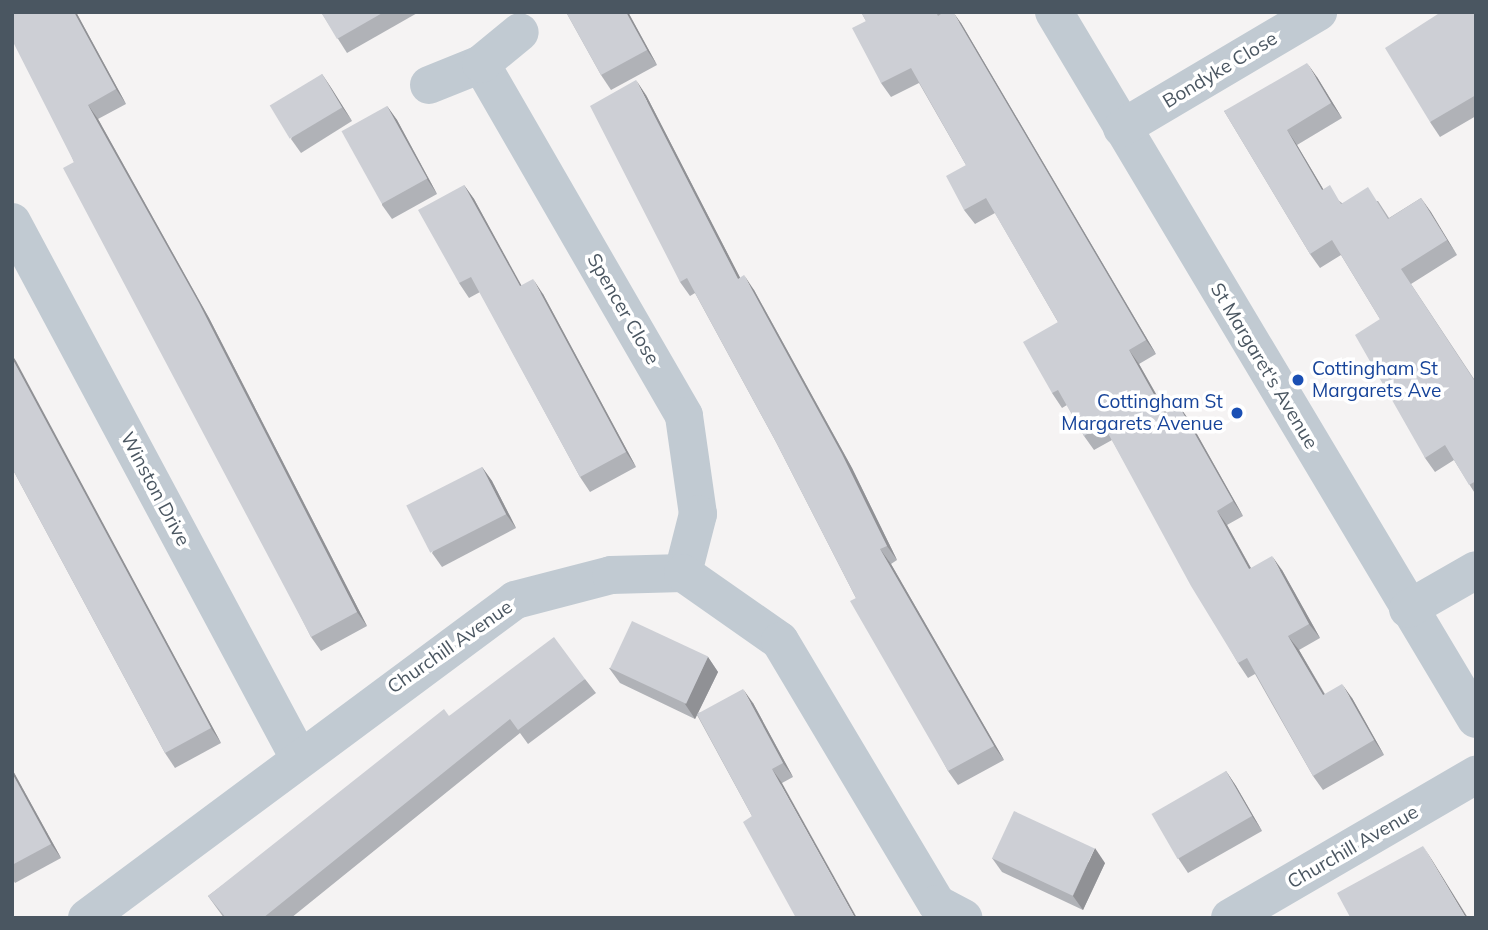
<!DOCTYPE html>
<html>
<head>
<meta charset="utf-8">
<style>
  body { margin:0 }
  #map { position:relative; width:1488px; height:930px; overflow:hidden; background:#f5f3f3; font-family:Mulish,sans-serif }
  div>[style] { position:absolute }
  .minor>* { height:38px; margin:-19px; padding:0 19px; transform-origin:19px; border-radius:19px; background:#c1cad2 }
  .wall>* { inset:0; background:#b0b2b7 }
  .shaded-wall>* { inset:0; background:#909195 }
  .building>* { inset:0; background:#cdcfd5; transform-origin:0 0 }
  .dots>* { width:19px; height:19px; translate:-50% -50%; box-sizing:border-box; border:4px solid #fff; border-radius:50% }
  span { translate:-50% -50%; white-space:nowrap; text-align:center; line-height:1.15; -webkit-text-stroke:7px #fff; paint-order:stroke }
  .street-label { font-size:19px; color:#4a5661 }
  .transit-label { font-size:19px; color:#164399 }
  .left { translate:0 -50%; text-align:left }
  .right { translate:-100% -50%; text-align:right }
  .frame { position:absolute; inset:0; border:14px solid #4a5661; pointer-events:none }
</style>
</head>
<body>
<div id="map">
  <div class="minor">
    <i style="left:1054px;top:12px;width:823px;rotate:59.17deg"></i>
    <i style="left:481px;top:64px;width:406px;rotate:60deg"></i>
    <i style="left:684px;top:416px;width:99px;rotate:81.9deg"></i>
    <i style="left:698px;top:514px;width:61px;rotate:104.3deg"></i>
    <i style="left:429px;top:85px;width:56px;rotate:-22deg"></i>
    <i style="left:481px;top:64px;width:50px;rotate:-39.4deg"></i>
    <i style="left:1122px;top:128px;width:228px;rotate:-30.6deg"></i>
    <i style="left:12px;top:222px;width:606px;rotate:61.83deg"></i>
    <i style="left:1408px;top:609px;width:78px;rotate:-29.8deg"></i>
    <i style="left:87px;top:918px;width:533px;rotate:-36.61deg"></i>
    <i style="left:515px;top:600px;width:99px;rotate:-14.6deg"></i>
    <i style="left:611px;top:575px;width:72px;rotate:-1.6deg"></i>
    <i style="left:683px;top:573px;width:118px;rotate:35deg"></i>
    <i style="left:780px;top:641px;width:306px;rotate:59.2deg"></i>
    <i style="left:937px;top:904px;width:30px;rotate:28deg"></i>
    <i style="left:1230px;top:918px;width:285px;rotate:-30.2deg"></i>
  </div>
  <div class="wall">
    <i style="clip-path:polygon(12px 12px,76px 12px,126px 104px,98px 119px,209px 318px,367px 626px,321px 651px,311px 637px,74px 162px)"></i>
    <i style="clip-path:polygon(321px 12px,419px 12px,347px 53px)"></i>
    <i style="clip-path:polygon(566px 12px,628px 12px,657px 65px,611px 90px,601px 75px)"></i>
    <i style="clip-path:polygon(861px 12px,940px 12px,941px 14px,961px 23px,1156px 354px,1139px 364px,1167px 413px,1179px 406px,1189px 420px,1243px 516px,1227px 525px,1251px 568px,1282px 570px,1320px 638px,1299px 650px,1325px 694px,1352px 698px,1384px 755px,1323px 790px,1313px 776px,1255px 674px,1248px 678px,1238px 663px,1112px 440px,1094px 450px,1084px 436px,1067px 405px,1062px 408px,1052px 393px,1058px 322px,995px 213px,975px 224px,964px 210px,966px 165px,919px 83px,891px 97px,881px 83px,866px 21px)"></i>
    <i style="clip-path:polygon(1476px 12px,1476px 116px,1440px 137px,1430px 122px)"></i>
    <i style="clip-path:polygon(322px 74px,352px 121px,301px 153px,291px 139px)"></i>
    <i style="clip-path:polygon(1317px 77px,1342px 118px,1297px 145px,1323px 189px,1342px 203px,1378px 201px,1389px 218px,1421px 198px,1457px 255px,1411px 284px,1476px 382px,1476px 495px,1454px 460px,1435px 472px,1425px 458px,1380px 319px,1341px 255px,1320px 268px,1310px 254px,1224px 111px)"></i>
    <i style="clip-path:polygon(646px 95px,740px 278px,754px 290px,852px 468px,897px 560px,891px 564px,1004px 760px,958px 785px,948px 771px,856px 598px,776px 442px,695px 293px,690px 296px,680px 282px)"></i>
    <i style="clip-path:polygon(387px 106px,397px 120px,437px 194px,392px 219px,382px 205px)"></i>
    <i style="clip-path:polygon(464px 185px,474px 199px,521px 286px,543px 294px,636px 467px,590px 492px,580px 477px,480px 292px,469px 298px,459px 283px)"></i>
    <i style="clip-path:polygon(12px 355px,221px 743px,175px 768px,165px 753px,12px 468px)"></i>
    <i style="clip-path:polygon(482px 467px,492px 481px,516px 528px,442px 567px,432px 553px)"></i>
    <i style="clip-path:polygon(708px 657px,718px 672px,698px 713px,753px 703px,793px 777px,782px 783px,752px 816px,697px 715px,695px 719px,620px 683px,609px 668px)"></i>
    <i style="clip-path:polygon(585px 679px,596px 693px,528px 744px,520px 733px,291px 918px,224px 918px,208px 896px,449px 716px)"></i>
    <i style="clip-path:polygon(12px 769px,61px 858px,15px 883px,12px 878px)"></i>
    <i style="clip-path:polygon(1226px 771px,1236px 786px,1262px 831px,1188px 873px,1178px 858px)"></i>
    <i style="clip-path:polygon(992px 858px,1105px 863px,1083px 910px,1002px 872px)"></i>
  </div>
  <div class="shaded-wall">
    <i style="clip-path:polygon(74px 12px,76px 12px,126px 104px,116px 89px)"></i>
    <i style="clip-path:polygon(626px 12px,628px 12px,657px 65px,647px 50px)"></i>
    <i style="clip-path:polygon(953px 12px,961px 23px,1156px 354px,1146px 340px)"></i>
    <i style="clip-path:polygon(1307px 63px,1317px 77px,1342px 118px,1331px 103px)"></i>
    <i style="clip-path:polygon(322px 74px,332px 89px,352px 121px,342px 107px)"></i>
    <i style="clip-path:polygon(636px 80px,646px 95px,748px 293px,738px 279px)"></i>
    <i style="clip-path:polygon(88px 105px,98px 119px,209px 318px,367px 626px,357px 612px)"></i>
    <i style="clip-path:polygon(387px 106px,397px 120px,437px 194px,427px 179px)"></i>
    <i style="clip-path:polygon(1287px 130px,1297px 145px,1332px 204px,1322px 190px)"></i>
    <i style="clip-path:polygon(464px 185px,474px 199px,530px 301px,520px 286px)"></i>
    <i style="clip-path:polygon(1421px 198px,1431px 212px,1457px 255px,1447px 240px)"></i>
    <i style="clip-path:polygon(744px 275px,754px 290px,852px 468px,897px 560px,887px 546px)"></i>
    <i style="clip-path:polygon(533px 279px,543px 294px,636px 467px,626px 452px)"></i>
    <i style="clip-path:polygon(1129px 350px,1139px 364px,1175px 428px,1165px 414px)"></i>
    <i style="clip-path:polygon(12px 355px,16px 361px,221px 743px,211px 728px,12px 358px)"></i>
    <i style="clip-path:polygon(1179px 406px,1189px 420px,1243px 516px,1233px 501px)"></i>
    <i style="clip-path:polygon(482px 467px,492px 481px,516px 528px,506px 514px)"></i>
    <i style="clip-path:polygon(1217px 511px,1227px 525px,1259px 583px,1249px 569px)"></i>
    <i style="clip-path:polygon(880px 549px,891px 564px,1004px 760px,994px 746px)"></i>
    <i style="clip-path:polygon(1272px 556px,1282px 570px,1320px 638px,1309px 624px)"></i>
    <i style="clip-path:polygon(1288px 636px,1299px 650px,1333px 709px,1323px 695px)"></i>
    <i style="clip-path:polygon(708px 657px,718px 672px,695px 719px,685px 704px)"></i>
    <i style="clip-path:polygon(1342px 684px,1352px 698px,1384px 755px,1374px 740px)"></i>
    <i style="clip-path:polygon(743px 689px,753px 703px,793px 777px,783px 763px)"></i>
    <i style="clip-path:polygon(12px 769px,61px 858px,51px 844px,12px 773px)"></i>
    <i style="clip-path:polygon(772px 769px,782px 783px,857px 918px,855px 918px)"></i>
    <i style="clip-path:polygon(1226px 771px,1236px 786px,1262px 831px,1252px 816px)"></i>
    <i style="clip-path:polygon(1423px 846px,1432px 860px,1468px 918px,1466px 918px)"></i>
    <i style="clip-path:polygon(1095px 848px,1105px 863px,1083px 910px,1073px 896px)"></i>
  </div>
  <div class="building">
    <i style="clip-path:polygon(12px 12px,74px 12px,116px 89px,88px 105px,199px 303px,357px 612px,311px 637px,63px 168px,74px 162px,12px 40px)"></i>
    <i style="clip-path:polygon(321px 12px,384px 12px,337px 39px)"></i>
    <i style="clip-path:polygon(566px 12px,626px 12px,647px 50px,601px 75px)"></i>
    <i style="clip-path:polygon(861px 12px,936px 12px,938px 16px,944px 12px,953px 12px,1146px 340px,1129px 350px,1165px 414px,1179px 406px,1233px 501px,1217px 511px,1249px 569px,1272px 556px,1309px 624px,1288px 636px,1323px 695px,1342px 684px,1374px 740px,1313px 776px,1247px 658px,1238px 663px,1191px 586px,1103px 424px,1084px 436px,1058px 390px,1052px 393px,1023px 342px,1058px 322px,986px 198px,964px 210px,946px 176px,966px 165px,911px 68px,881px 83px,852px 28px,866px 21px)"></i>
    <i style="clip-path:polygon(1441px 12px,1476px 12px,1476px 95px,1430px 122px,1385px 48px)"></i>
    <i style="clip-path:polygon(1307px 63px,1331px 103px,1287px 130px,1322px 190px,1330px 185px,1341px 204px,1368px 187px,1388px 219px,1421px 198px,1447px 240px,1401px 269px,1476px 383px,1476px 481px,1469px 485px,1445px 445px,1425px 458px,1355px 335px,1380px 319px,1332px 240px,1310px 254px,1224px 111px)"></i>
    <i style="left:322px;top:74px;width:39px;height:61px;rotate:59deg"></i>
    <i style="clip-path:polygon(636px 80px,738px 279px,744px 275px,842px 454px,887px 546px,880px 549px,994px 746px,948px 771px,850px 601px,856px 598px,776px 442px,687px 278px,680px 282px,590px 106px)"></i>
    <i style="left:387px;top:106px;width:83px;height:52px;rotate:61deg"></i>
    <i style="clip-path:polygon(464px 185px,520px 286px,533px 279px,626px 452px,580px 477px,471px 277px,459px 283px,418px 210px)"></i>
    <i style="clip-path:polygon(12px 358px,211px 728px,165px 753px,12px 468px)"></i>
    <i style="left:482px;top:467px;width:53px;height:85px;rotate:63deg"></i>
    <i style="left:632px;top:621px;width:84px;height:52px;rotate:25deg"></i>
    <i style="clip-path:polygon(554px 637px,585px 679px,518px 730px,510px 719px,263px 918px,226px 918px,208px 896px,444px 709px,449px 716px)"></i>
    <i style="clip-path:polygon(743px 689px,783px 763px,772px 769px,855px 918px,796px 918px,743px 822px,752px 816px,697px 714px)"></i>
    <i style="left:1226px;top:771px;width:52px;height:86px;rotate:60deg"></i>
    <i style="clip-path:polygon(12px 773px,51px 844px,12px 865px)"></i>
    <i style="left:1014px;top:811px;width:89px;height:52px;rotate:25deg"></i>
    <i style="clip-path:polygon(1423px 846px,1466px 918px,1348px 918px,1350px 917px,1337px 893px)"></i>
  </div>
  <div class="dots">
    <i style="left:1298px;top:380px;background:#1a4fb4"></i>
    <i style="left:1237px;top:413px;background:#1a4fb4"></i>
  </div>
  <div class="street-label">
    <span style="left:1220px;top:70px;rotate:-31deg">Bondyke Close</span>
    <span style="left:623px;top:309px;rotate:60deg">Spencer Close</span>
    <span style="left:1264px;top:366px;rotate:59deg">St Margaret's Avenue</span>
    <span style="left:155px;top:489px;rotate:62deg">Winston Drive</span>
    <span style="left:450px;top:647px;rotate:-35deg">Churchill Avenue</span>
    <span style="left:1353px;top:847px;rotate:-30deg">Churchill Avenue</span>
  </div>
  <div class="transit-label">
    <span class="left" style="left:1312px;top:380px">Cottingham St<br>Margarets Ave</span>
    <span class="right" style="left:1223px;top:413px">Cottingham St<br>Margarets Avenue</span>
  </div>
  <div class="frame"></div>
</div>
</body>
</html>
